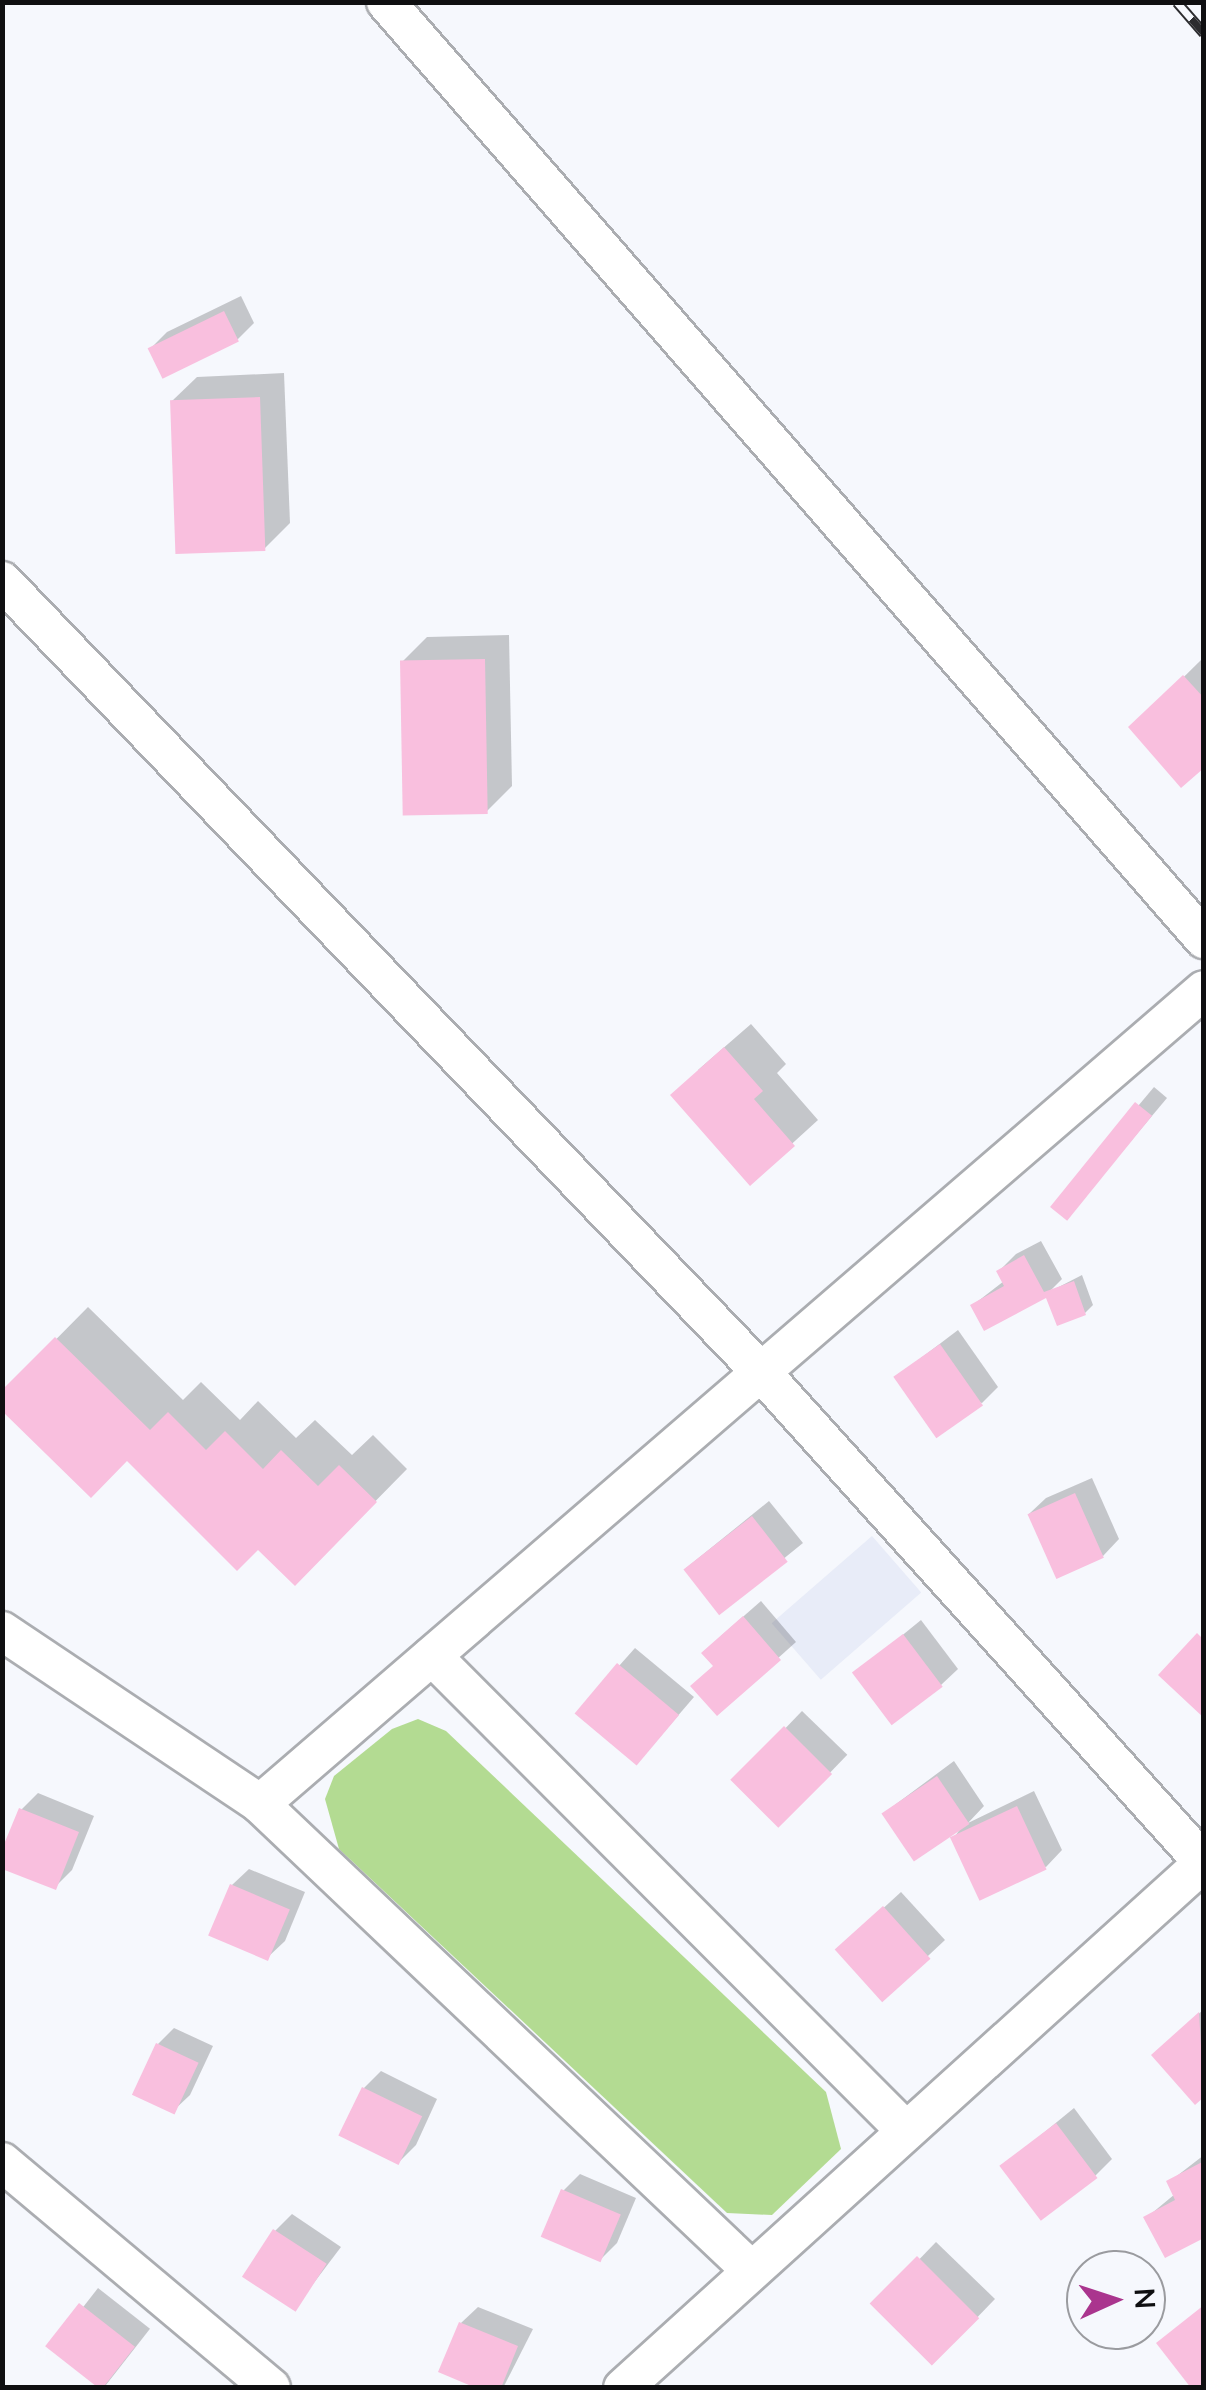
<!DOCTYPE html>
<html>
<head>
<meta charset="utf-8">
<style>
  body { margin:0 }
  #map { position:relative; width:1206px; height:2390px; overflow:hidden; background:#f6f8fd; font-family:"Nunito Sans",sans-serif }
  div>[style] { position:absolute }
  .built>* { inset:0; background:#e8ecf8; transform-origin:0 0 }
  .green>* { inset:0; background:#b3db92 }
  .shadow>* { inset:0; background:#0003; transform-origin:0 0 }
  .building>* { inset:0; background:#f9bfde; transform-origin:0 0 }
  .roads { filter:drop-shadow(2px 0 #abadb1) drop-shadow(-2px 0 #abadb1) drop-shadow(0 2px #abadb1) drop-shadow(0 -2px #abadb1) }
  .minor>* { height:38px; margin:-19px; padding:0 19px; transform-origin:19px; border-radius:19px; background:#fff }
  .rail>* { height:11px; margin-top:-5.5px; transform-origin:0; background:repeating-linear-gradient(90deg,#f6f8fd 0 22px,#2c2c2f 0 44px); box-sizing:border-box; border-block:2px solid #2c2c2f }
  span { translate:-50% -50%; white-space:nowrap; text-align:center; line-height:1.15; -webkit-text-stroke:8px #f6f8fd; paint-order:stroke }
  .frame { position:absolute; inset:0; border:5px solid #0f0f11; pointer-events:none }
  .north { position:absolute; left:1066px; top:2250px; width:100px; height:100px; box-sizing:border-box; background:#f6f8fd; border:2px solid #9a9b9f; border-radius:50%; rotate:87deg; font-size:28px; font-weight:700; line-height:40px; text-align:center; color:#0f0f11 }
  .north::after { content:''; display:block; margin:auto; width:35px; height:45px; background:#aa358e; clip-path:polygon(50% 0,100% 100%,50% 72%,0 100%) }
</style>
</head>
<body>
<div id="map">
  <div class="built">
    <i style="left:872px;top:1536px;width:75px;height:133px;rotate:49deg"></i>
  </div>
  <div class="green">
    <i style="clip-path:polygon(418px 1719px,446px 1731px,826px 2092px,841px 2149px,772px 2215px,727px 2213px,339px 1849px,325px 1799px,334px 1776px,392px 1729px)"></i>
  </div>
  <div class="shadow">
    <i style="clip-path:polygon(241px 296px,254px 323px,237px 340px,150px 349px,167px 332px)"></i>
    <i style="clip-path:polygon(284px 373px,290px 523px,265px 548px,172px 401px,197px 377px)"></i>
    <i style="clip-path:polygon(509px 635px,512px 786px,487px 811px,402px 662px,427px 637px)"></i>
    <i style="clip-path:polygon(1201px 660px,1204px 663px,1204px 765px,1132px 728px)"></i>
    <i style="clip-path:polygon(751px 1024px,786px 1064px,777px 1073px,818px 1120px,750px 1182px,698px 1070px)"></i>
    <i style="left:1154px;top:1087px;width:17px;height:156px;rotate:40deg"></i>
    <i style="clip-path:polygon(1041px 1241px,1062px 1279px,1049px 1292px,1082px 1275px,1093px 1305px,1085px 1313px,1048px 1294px,973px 1305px,1004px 1281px,999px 1271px,1016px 1254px)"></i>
    <i style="clip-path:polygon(88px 1307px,183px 1400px,201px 1382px,240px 1420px,258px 1401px,296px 1438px,315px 1420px,352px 1455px,373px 1435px,407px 1469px,295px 1583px,258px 1546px,127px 1458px,2px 1394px)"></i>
    <i style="clip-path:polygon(958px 1330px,998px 1387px,982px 1403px,896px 1377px)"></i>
    <i style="clip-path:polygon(1092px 1478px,1119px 1539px,1103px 1556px,1029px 1514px,1046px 1498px)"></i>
    <i style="left:769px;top:1501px;width:54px;height:107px;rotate:51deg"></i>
    <i style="clip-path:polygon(761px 1601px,796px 1642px,717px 1713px,721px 1636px)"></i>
    <i style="clip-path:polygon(921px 1620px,958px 1669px,941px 1685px,856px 1673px)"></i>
    <i style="clip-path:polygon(635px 1648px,694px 1697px,652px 1746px,577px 1713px)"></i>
    <i style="left:802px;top:1711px;width:63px;height:97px;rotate:44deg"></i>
    <i style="clip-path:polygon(954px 1761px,984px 1806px,968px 1823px,1034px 1791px,1062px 1850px,1046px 1867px,953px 1839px,963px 1825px,884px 1813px)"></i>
    <i style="clip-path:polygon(38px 1793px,94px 1816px,72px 1870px,55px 1887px,21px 1810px)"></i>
    <i style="clip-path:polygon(249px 1869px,305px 1892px,285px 1941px,268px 1957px,232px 1885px)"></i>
    <i style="clip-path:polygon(901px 1892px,945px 1940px,882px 1999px,855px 1934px)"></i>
    <i style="clip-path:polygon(1204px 2009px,1204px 2094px,1171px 2039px)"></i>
    <i style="clip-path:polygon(174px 2028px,213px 2046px,190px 2095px,173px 2111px,158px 2044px)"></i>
    <i style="clip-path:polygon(381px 2071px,437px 2099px,416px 2145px,399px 2162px,342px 2134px,364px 2088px)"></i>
    <i style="clip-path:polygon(1074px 2108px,1112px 2159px,1095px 2176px,1003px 2166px)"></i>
    <i style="clip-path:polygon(1204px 2155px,1204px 2235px,1146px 2218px,1175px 2194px,1169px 2182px)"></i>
    <i style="clip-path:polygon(580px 2174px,636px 2198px,617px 2243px,600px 2260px,563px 2191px)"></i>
    <i style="clip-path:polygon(292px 2214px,341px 2247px,294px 2309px,275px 2231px)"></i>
    <i style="left:936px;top:2242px;width:82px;height:88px;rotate:44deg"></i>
    <i style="left:98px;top:2288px;width:66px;height:76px;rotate:38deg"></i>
    <i style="clip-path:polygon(478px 2307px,533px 2329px,503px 2388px,483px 2388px,461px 2323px)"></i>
  </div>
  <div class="building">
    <i style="left:224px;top:311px;width:34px;height:85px;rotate:64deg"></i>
    <i style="left:260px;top:397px;width:154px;height:90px;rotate:88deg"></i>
    <i style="left:485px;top:659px;width:155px;height:85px;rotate:89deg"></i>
    <i style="clip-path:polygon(1183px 675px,1204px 698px,1204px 768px,1181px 788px,1128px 727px)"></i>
    <i style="clip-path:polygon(724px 1047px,763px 1091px,754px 1099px,795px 1146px,750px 1186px,670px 1095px)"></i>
    <i style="left:1135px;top:1102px;width:22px;height:135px;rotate:39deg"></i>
    <i style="clip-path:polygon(1024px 1255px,1044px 1292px,1074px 1281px,1086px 1315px,1057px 1326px,1046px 1298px,984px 1331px,970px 1305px,1004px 1286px,996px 1271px)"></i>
    <i style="clip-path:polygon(55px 1337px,150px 1430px,168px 1412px,206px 1450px,225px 1431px,263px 1469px,281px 1450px,318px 1486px,339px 1465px,377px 1502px,295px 1586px,258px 1550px,237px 1571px,127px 1461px,91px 1498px,2px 1411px,2px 1390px)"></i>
    <i style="left:940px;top:1344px;width:75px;height:57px;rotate:55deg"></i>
    <i style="left:1075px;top:1493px;width:71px;height:52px;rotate:66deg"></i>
    <i style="left:752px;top:1516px;width:58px;height:87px;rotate:52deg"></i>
    <i style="clip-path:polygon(743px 1616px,781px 1660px,717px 1716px,690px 1686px,713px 1666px,701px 1653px)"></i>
    <i style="clip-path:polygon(1197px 1633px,1204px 1640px,1204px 1718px,1158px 1675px)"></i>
    <i style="left:903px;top:1634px;width:66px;height:64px;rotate:53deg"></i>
    <i style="left:617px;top:1663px;width:81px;height:66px;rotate:40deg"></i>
    <i style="left:784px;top:1726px;width:68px;height:76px;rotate:45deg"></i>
    <i style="left:937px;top:1776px;width:58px;height:67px;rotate:56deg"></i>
    <i style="left:1017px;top:1806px;width:70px;height:74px;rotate:65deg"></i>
    <i style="clip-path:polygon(19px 1808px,79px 1832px,56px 1890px,2px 1869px,2px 1849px)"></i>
    <i style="left:230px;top:1884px;width:65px;height:56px;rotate:23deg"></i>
    <i style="left:883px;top:1906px;width:71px;height:65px;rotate:48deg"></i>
    <i style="clip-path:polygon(1199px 2012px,1204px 2097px,1195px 2105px,1151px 2055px)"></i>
    <i style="left:156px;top:2043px;width:47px;height:57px;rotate:25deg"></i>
    <i style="left:362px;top:2087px;width:67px;height:54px;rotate:26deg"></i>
    <i style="left:1056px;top:2123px;width:69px;height:71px;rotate:53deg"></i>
    <i style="clip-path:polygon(1204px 2161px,1204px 2238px,1165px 2258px,1143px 2217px,1175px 2200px,1166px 2181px)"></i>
    <i style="left:561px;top:2189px;width:65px;height:52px;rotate:23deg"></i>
    <i style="left:273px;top:2229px;width:64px;height:57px;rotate:33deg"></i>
    <i style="left:917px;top:2256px;width:88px;height:67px;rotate:45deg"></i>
    <i style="left:79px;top:2303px;width:71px;height:55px;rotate:38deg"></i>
    <i style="clip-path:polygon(1204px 2305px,1204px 2385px,1191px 2388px,1156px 2343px)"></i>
    <i style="clip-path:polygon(459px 2322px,518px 2346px,501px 2388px,476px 2388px,438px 2372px)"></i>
  </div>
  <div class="roads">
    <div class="minor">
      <i style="left:386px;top:2px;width:1244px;rotate:48.88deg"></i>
      <i style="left:2px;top:581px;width:1096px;rotate:46.18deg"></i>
      <i style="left:761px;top:1372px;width:661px;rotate:47.94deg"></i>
      <i style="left:2px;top:1631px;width:311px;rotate:33.8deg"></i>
      <i style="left:260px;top:1804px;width:678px;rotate:43.51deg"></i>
      <i style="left:432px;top:1656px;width:671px;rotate:45.06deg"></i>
      <i style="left:260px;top:1804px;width:1246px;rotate:-40.77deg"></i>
      <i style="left:2px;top:2162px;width:351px;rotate:40deg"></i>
      <i style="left:623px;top:2388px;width:782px;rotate:-42.15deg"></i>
    </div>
  </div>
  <div class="rail">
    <i style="left:1177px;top:2px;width:41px;rotate:48.9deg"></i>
  </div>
  <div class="frame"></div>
  <div class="north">N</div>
</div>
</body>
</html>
